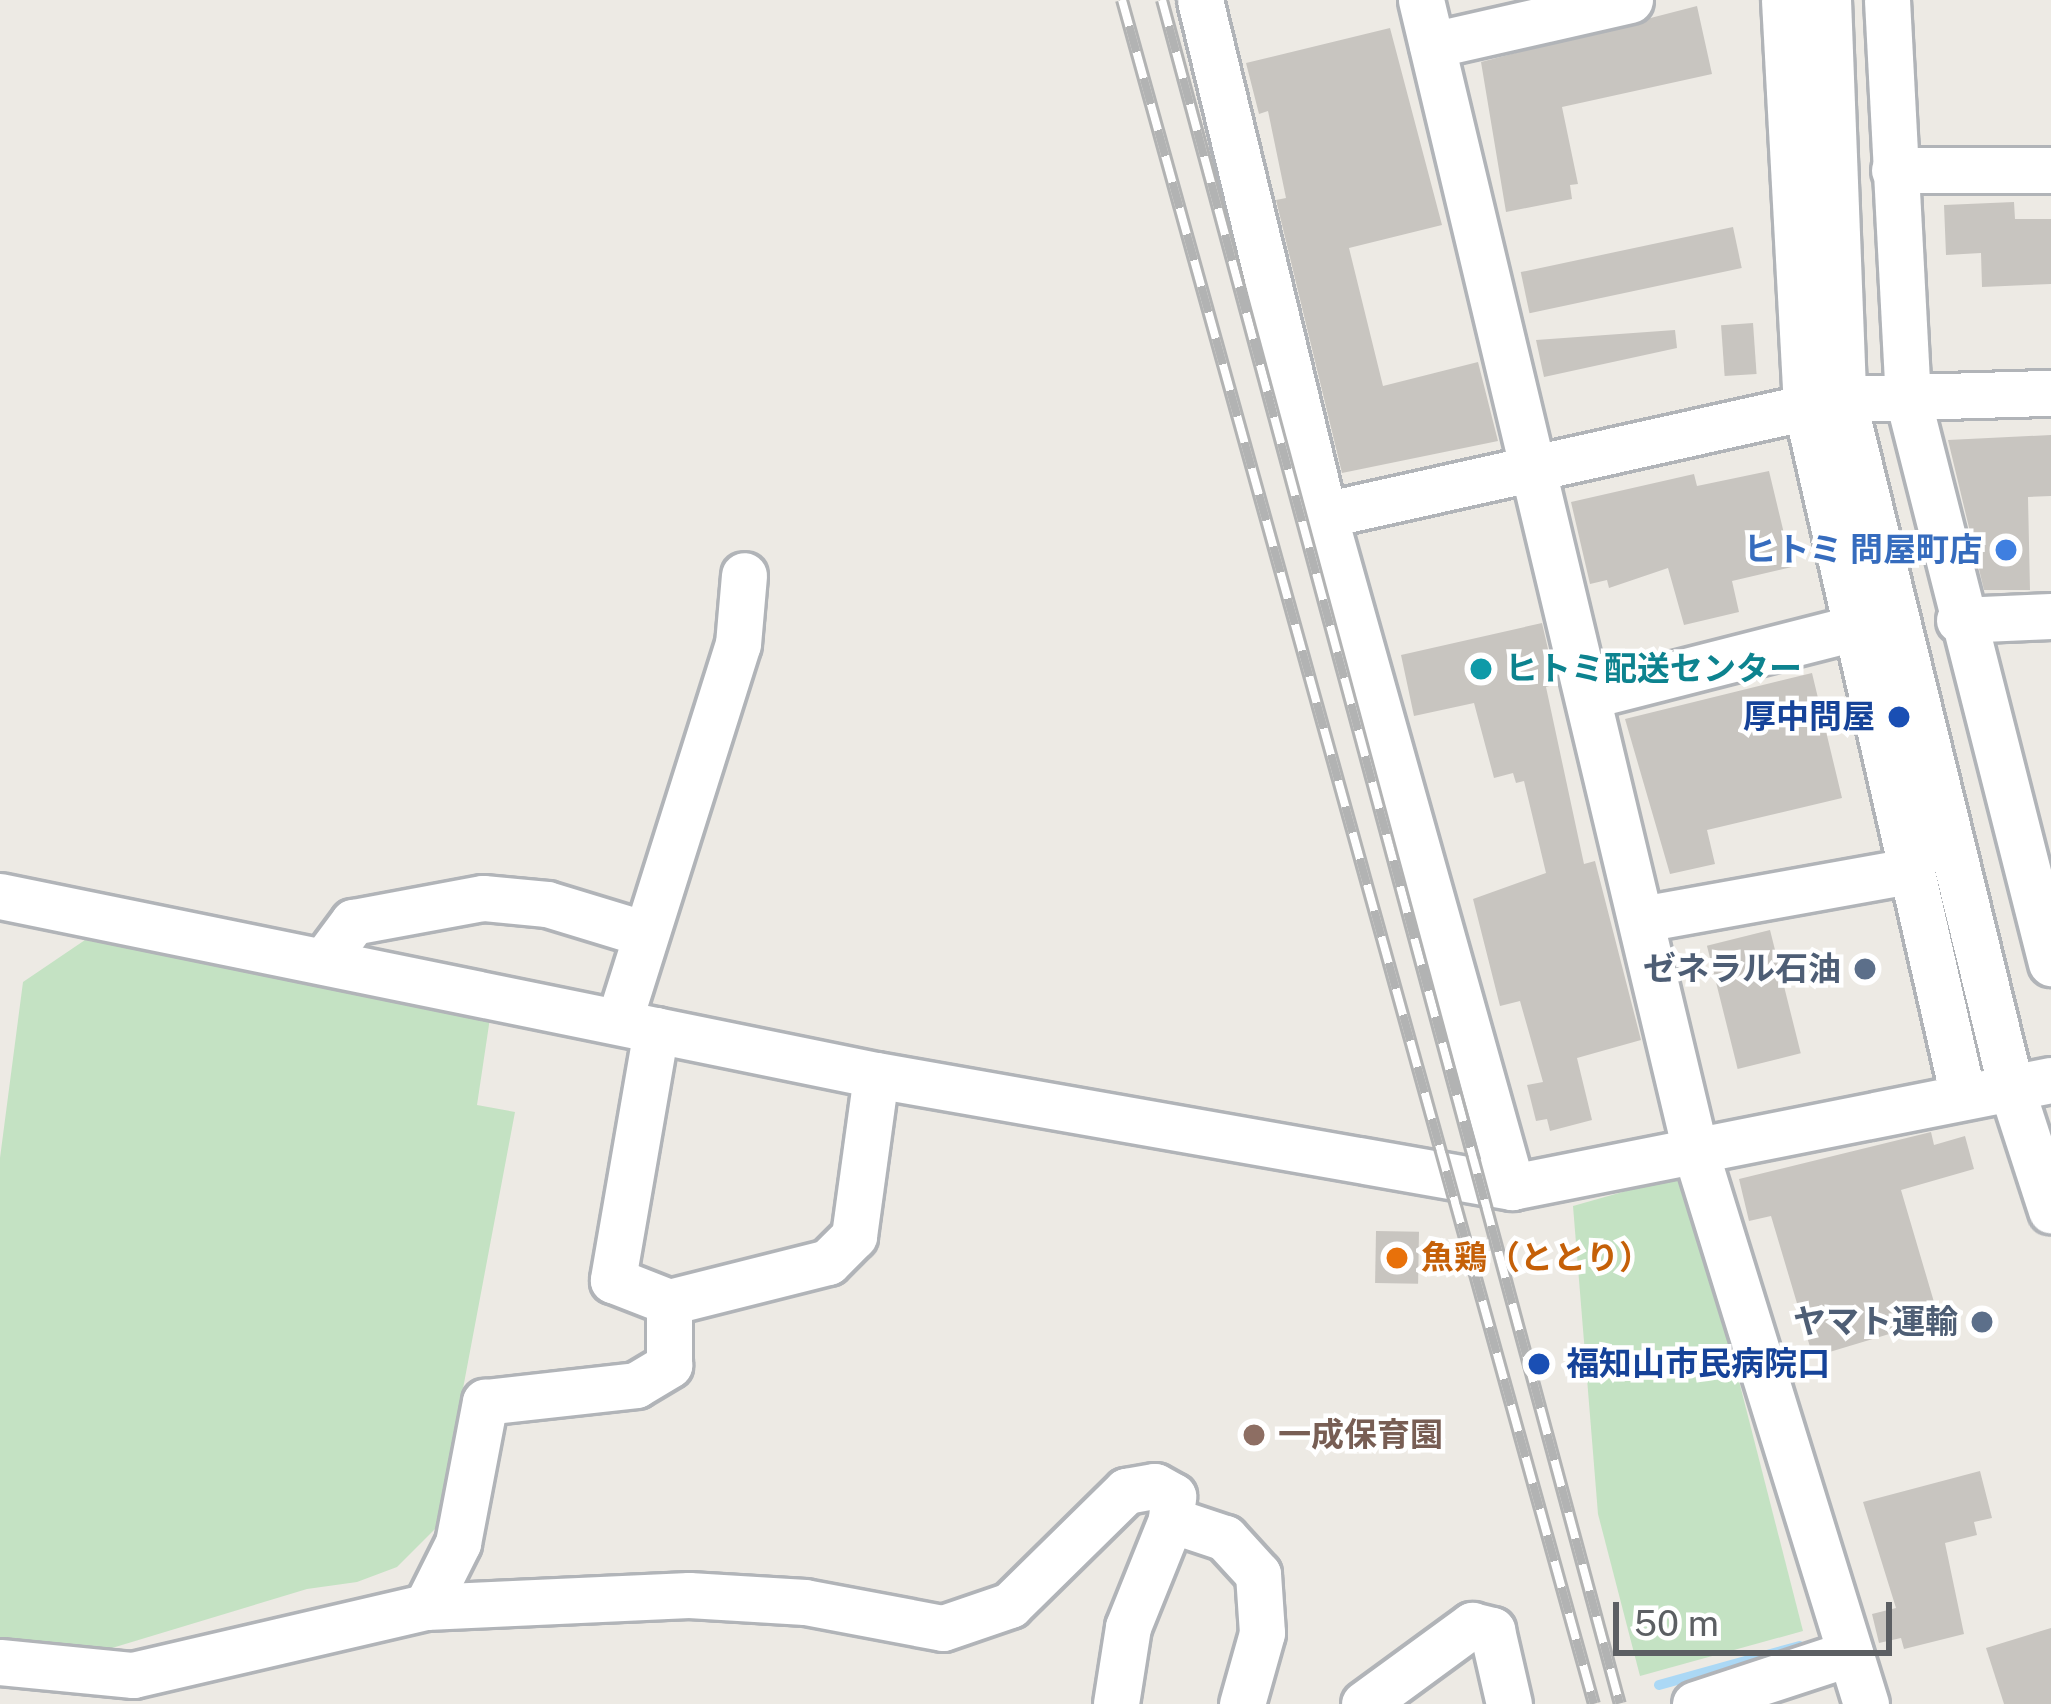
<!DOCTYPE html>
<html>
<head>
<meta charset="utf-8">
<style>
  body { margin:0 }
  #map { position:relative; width:2051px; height:1704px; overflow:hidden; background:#edeae4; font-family:"Public Sans","Noto Sans JP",sans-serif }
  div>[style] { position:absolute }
  .green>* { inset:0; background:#c4e2c3 }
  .stream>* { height:10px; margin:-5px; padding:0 5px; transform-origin:5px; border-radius:5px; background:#abd8f5 }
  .building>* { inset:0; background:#c8c5c0; transform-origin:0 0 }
  .roads { filter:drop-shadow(3px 0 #b1b4b8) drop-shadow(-3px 0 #b1b4b8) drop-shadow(0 3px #b1b4b8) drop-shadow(0 -3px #b1b4b8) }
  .minor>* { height:45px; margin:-22.5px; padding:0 22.5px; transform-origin:22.5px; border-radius:22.5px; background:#fff }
  .rail>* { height:14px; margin-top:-7px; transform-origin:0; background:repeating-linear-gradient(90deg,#fff 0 27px,#b2b3b3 0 54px); box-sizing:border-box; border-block:3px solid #b2b3b3 }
  .dots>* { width:33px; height:33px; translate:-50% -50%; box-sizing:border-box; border:6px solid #fff; border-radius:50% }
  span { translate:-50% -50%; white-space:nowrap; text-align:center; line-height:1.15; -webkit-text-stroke:9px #fff; paint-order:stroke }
  .shop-label { font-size:33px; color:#366cbe; font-weight:700 }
  .right { translate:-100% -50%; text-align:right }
  .culture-label { font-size:33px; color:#0d838f; font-weight:700 }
  .left { translate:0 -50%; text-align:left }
  .transit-label { font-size:33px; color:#164399; font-weight:700 }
  .service-label { font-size:33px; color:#4e5e75; font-weight:700 }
  .food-label { font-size:33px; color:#c56008; font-weight:700 }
  .education-label { font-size:33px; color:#785e54; font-weight:700 }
  .scale { position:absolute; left:1613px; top:1602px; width:279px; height:54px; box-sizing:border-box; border:6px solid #5c5f63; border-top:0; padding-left:15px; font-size:36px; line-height:42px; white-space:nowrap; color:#5c5f63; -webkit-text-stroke:9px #fff; paint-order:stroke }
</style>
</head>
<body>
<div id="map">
  <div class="green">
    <i style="clip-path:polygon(85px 940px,490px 1018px,477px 1105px,515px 1112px,437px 1527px,397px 1567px,357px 1582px,307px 1589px,112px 1648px,45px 1650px,0 1644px,0 1158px,23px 982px)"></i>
    <i style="clip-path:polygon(1686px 1174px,1803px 1631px,1640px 1676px,1598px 1514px,1573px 1206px)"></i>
  </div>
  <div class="stream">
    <i style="left:1659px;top:1685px;width:146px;rotate:-15.5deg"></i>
  </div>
  <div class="building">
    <i style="clip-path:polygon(1697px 6px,1712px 74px,1562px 107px,1578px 184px,1570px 185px,1572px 199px,1506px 212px,1481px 62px)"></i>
    <i style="clip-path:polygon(1390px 28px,1442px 225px,1349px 248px,1383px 386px,1478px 362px,1498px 441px,1342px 473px,1276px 200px,1286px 198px,1268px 111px,1259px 114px,1246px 63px)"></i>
    <i style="clip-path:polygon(2014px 202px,2015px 219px,2051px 219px,2051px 284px,1982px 287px,1981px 253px,1946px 255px,1944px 205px)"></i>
    <i style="left:1733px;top:227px;width:42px;height:217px;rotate:78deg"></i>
    <i style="left:1753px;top:323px;width:51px;height:32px;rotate:86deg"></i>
    <i style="clip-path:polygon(1675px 330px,1677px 348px,1544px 377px,1536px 340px)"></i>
    <i style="clip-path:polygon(2051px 435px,2051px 496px,2028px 497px,2030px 590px,1984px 590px,1948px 440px)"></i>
    <i style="clip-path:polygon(1769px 471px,1792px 567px,1732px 581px,1739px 612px,1684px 625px,1668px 568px,1609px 588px,1607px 580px,1590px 584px,1571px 502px,1694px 474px,1697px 486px)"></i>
    <i style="clip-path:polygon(1542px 623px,1556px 684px,1546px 687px,1584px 864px,1595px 861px,1641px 1040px,1577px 1058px,1592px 1120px,1550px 1131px,1547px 1119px,1536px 1121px,1527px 1085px,1543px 1082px,1520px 1001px,1500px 1006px,1473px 899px,1546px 873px,1524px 781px,1516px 783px,1513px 773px,1494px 778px,1474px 703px,1414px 716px,1401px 655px)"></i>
    <i style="clip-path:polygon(1812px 673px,1842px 798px,1707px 830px,1715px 864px,1670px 874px,1625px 719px)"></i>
    <i style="left:1770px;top:930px;width:127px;height:65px;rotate:76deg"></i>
    <i style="clip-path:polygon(1931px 1132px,1934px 1145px,1965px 1136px,1974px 1169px,1901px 1190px,1939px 1319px,1813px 1357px,1771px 1216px,1749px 1221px,1739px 1179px)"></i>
    <i style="left:1376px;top:1231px;width:43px;height:52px;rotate:1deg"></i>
    <i style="clip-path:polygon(1980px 1471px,1992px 1518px,1974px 1522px,1977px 1535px,1945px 1543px,1964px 1634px,1904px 1649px,1901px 1638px,1879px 1643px,1872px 1614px,1896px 1608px,1863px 1502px)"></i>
    <i style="clip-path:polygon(2051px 1628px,2051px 1704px,2004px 1704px,1986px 1648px)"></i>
  </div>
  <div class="roads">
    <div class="minor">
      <i style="left:1200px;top:0;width:530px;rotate:76.46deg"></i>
      <i style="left:1324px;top:515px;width:698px;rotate:74.37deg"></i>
      <i style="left:1421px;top:0;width:1182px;rotate:76.6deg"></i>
      <i style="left:1695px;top:1150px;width:580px;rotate:72.85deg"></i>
      <i style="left:1784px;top:0;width:408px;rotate:86.9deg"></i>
      <i style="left:1806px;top:407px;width:703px;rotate:77.17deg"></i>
      <i style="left:1828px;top:0;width:399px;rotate:87.8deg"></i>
      <i style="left:1843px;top:399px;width:705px;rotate:76.3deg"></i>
      <i style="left:2010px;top:1084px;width:133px;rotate:72deg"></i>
      <i style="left:1887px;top:0;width:400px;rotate:87deg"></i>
      <i style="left:1908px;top:399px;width:582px;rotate:75.77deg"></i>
      <i style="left:1432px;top:45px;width:203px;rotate:-12.8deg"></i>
      <i style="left:1894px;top:170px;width:157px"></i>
      <i style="left:1324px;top:515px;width:532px;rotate:-12.6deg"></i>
      <i style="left:1843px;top:399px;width:208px;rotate:-1.7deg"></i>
      <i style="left:1959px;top:620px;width:92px;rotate:-2.5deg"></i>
      <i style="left:1588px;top:696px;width:276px;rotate:-14.3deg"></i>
      <i style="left:0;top:896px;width:894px;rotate:11.55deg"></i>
      <i style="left:876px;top:1075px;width:646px;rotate:9.99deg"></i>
      <i style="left:1512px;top:1187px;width:550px;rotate:-11.23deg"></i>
      <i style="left:1642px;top:919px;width:272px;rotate:-10.2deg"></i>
      <i style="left:327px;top:957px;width:44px;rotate:-53.4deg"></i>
      <i style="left:353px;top:922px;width:132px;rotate:-10.5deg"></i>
      <i style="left:483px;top:898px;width:64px;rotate:5.4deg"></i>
      <i style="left:547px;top:904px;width:103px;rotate:16.9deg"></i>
      <i style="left:619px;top:1021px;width:395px;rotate:-72.5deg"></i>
      <i style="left:738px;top:644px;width:69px;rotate:-85deg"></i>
      <i style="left:656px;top:1030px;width:254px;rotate:99.8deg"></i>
      <i style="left:613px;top:1280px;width:60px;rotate:21.4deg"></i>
      <i style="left:669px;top:1302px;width:164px;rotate:-14.1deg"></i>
      <i style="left:828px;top:1262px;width:37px;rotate:-45deg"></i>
      <i style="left:854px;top:1236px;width:162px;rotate:-82.2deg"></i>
      <i style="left:1171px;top:1520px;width:57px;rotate:18.4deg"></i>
      <i style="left:1225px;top:1538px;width:49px;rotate:47.5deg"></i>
      <i style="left:1258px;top:1574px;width:59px;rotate:86.1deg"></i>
      <i style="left:1262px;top:1633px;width:74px;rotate:105.7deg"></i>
      <i style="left:426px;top:1607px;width:72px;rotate:-63.4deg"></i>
      <i style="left:458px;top:1543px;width:144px;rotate:-79.2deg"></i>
      <i style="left:485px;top:1402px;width:152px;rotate:-6.4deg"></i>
      <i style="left:636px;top:1385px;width:39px;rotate:-31deg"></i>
      <i style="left:669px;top:1365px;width:63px;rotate:-90deg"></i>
      <i style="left:0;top:1662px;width:134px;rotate:5.6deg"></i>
      <i style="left:133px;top:1675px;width:301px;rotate:-13.1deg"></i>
      <i style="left:426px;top:1607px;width:263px;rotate:-2.6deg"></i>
      <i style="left:689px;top:1595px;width:116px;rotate:3.5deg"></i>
      <i style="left:805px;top:1602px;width:140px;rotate:10.7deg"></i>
      <i style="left:943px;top:1628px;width:71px;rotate:-18.9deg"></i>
      <i style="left:1010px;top:1605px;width:163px;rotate:-44.5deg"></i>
      <i style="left:1126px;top:1491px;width:29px;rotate:-10deg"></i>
      <i style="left:1155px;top:1486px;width:21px;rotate:29deg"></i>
      <i style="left:1173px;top:1496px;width:24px;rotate:95deg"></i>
      <i style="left:1171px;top:1520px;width:115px;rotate:111.9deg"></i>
      <i style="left:1128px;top:1627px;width:78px;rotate:98.9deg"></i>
      <i style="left:1364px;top:1704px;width:134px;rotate:-36.2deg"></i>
      <i style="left:1472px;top:1625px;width:21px;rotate:14deg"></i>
      <i style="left:1492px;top:1630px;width:76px;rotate:77.1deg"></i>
      <i style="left:1695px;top:1704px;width:163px;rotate:-18.2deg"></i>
    </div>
  </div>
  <div class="rail">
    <i style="left:1122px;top:0;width:1768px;rotate:74.52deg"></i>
    <i style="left:1162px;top:0;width:1764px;rotate:74.96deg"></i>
  </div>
  <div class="dots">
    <i style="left:2006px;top:550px;background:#3f7fe0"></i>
    <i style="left:1481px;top:669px;background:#0f9aa8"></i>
    <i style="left:1899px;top:717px;background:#1a4fb4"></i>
    <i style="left:1865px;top:969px;background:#5c6f8a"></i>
    <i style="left:1397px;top:1258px;background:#e8710a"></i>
    <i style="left:1982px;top:1322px;background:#5c6f8a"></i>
    <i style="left:1539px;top:1364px;background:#1a4fb4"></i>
    <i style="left:1254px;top:1435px;background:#8d6e63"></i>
  </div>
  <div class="shop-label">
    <span class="right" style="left:1982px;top:550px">ヒトミ 問屋町店</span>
  </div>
  <div class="culture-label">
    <span class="left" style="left:1505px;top:669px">ヒトミ配送センター</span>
  </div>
  <div class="transit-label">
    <span class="right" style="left:1875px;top:717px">厚中問屋</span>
    <span class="left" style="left:1566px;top:1364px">福知山市民病院口</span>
  </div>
  <div class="service-label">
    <span class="right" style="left:1841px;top:969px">ゼネラル石油</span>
    <span class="right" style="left:1958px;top:1322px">ヤマト運輸</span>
  </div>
  <div class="food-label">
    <span class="left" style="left:1421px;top:1258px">魚鶏（ととり）</span>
  </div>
  <div class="education-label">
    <span class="left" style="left:1278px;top:1435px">一成保育園</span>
  </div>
  <div class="scale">50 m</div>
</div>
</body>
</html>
